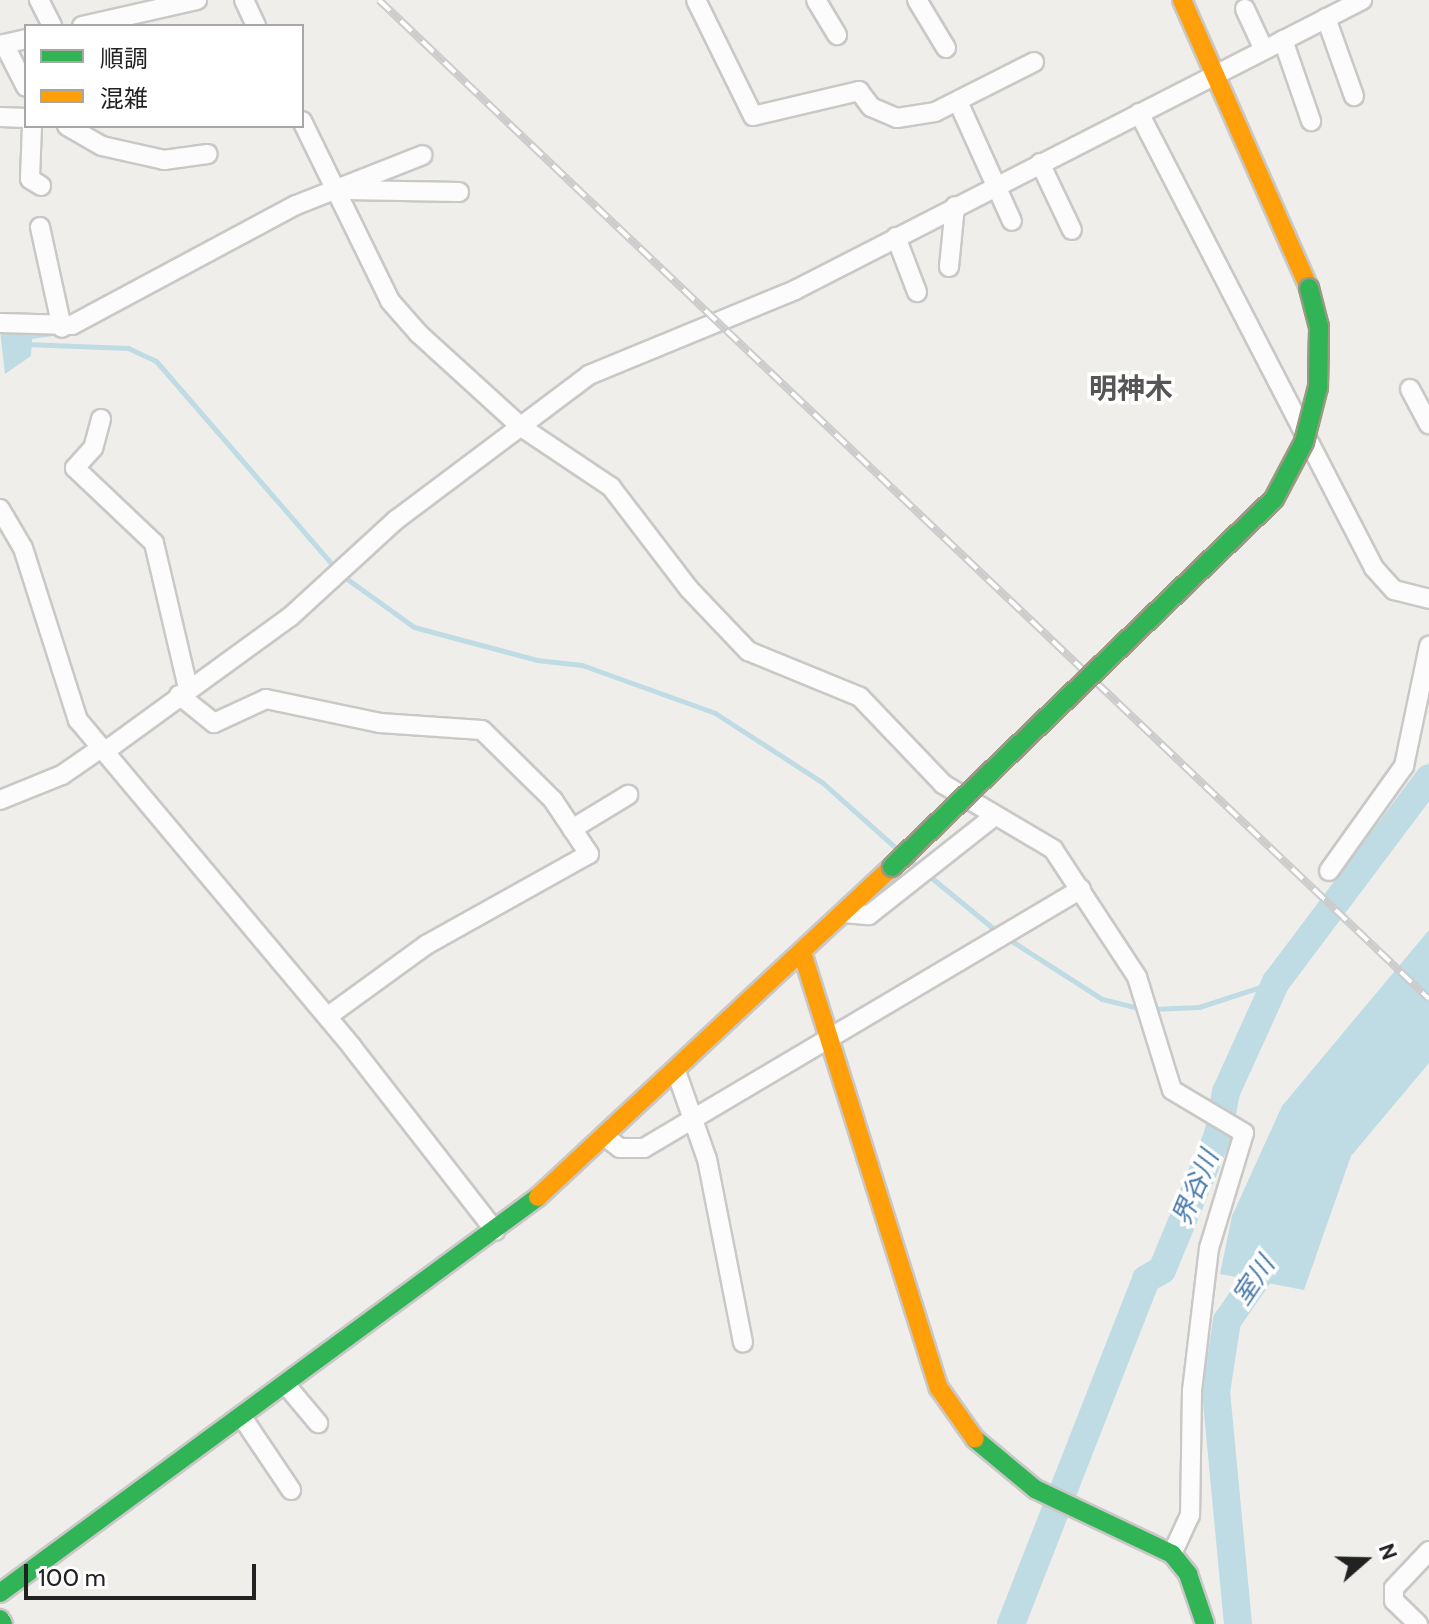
<!DOCTYPE html>
<html>
<head>
<meta charset="utf-8">
<style>
  body { margin:0 }
  #map { position:relative; width:1429px; height:1624px; overflow:hidden; background:#f0eeeb; font-family:Cabin,"Noto Sans JP",sans-serif }
  div>[style] { position:absolute }
  .water>* { inset:0; background:#bfdbe3 }
  .stream>* { height:5px; margin:-2.5px; padding:0 2.5px; transform-origin:2.5px; border-radius:2.5px; background:#bfdbe3 }
  .river>* { height:28px; margin:-14px; padding:0 14px; transform-origin:14px; border-radius:14px; background:#bfdbe3 }
  .roads { filter:drop-shadow(2px 0 #c9c8c7) drop-shadow(-2px 0 #c9c8c7) drop-shadow(0 2px #c9c8c7) drop-shadow(0 -2px #c9c8c7) }
  .street>* { height:18px; margin:-9px; padding:0 9px; transform-origin:9px; border-radius:9px; background:#fdfcfc }
  .fast>* { height:18px; margin:-9px; padding:0 9px; transform-origin:9px; border-radius:9px; background:#30b455 }
  .slow>* { height:18px; margin:-9px; padding:0 9px; transform-origin:9px; border-radius:9px; background:#ff9f0a }
  .rail>* { height:8px; margin-top:-4px; transform-origin:0; background:repeating-linear-gradient(90deg,#fff 0 15px,#ccc 0 30px); box-sizing:border-box; border-block:2px solid #ccc }
  .bridges { filter:drop-shadow(2px 0 #999a82) drop-shadow(-2px 0 #999a82) drop-shadow(0 2px #999a82) drop-shadow(0 -2px #999a82) }
  .fast-bridge>* { height:18px; margin:-9px; padding:0 9px; transform-origin:9px; border-radius:9px; background:#30b455 }
  span { translate:-50% -50%; white-space:nowrap; text-align:center; line-height:1.15; -webkit-text-stroke:7px #fff; paint-order:stroke }
  .water-label { font-size:26px; color:#4a7aab; font-style:italic }
  .quarter-label { font-size:28px; color:#555; font-weight:700 }
  .legend { position:absolute; left:24px; top:24px; width:280px; height:104px; box-sizing:border-box; background:#fff; border:2px solid #a7a7a7; margin:0; padding:10px 14px; list-style:none; font-size:24px; color:#222 }
  .legend li { display:flex; align-items:center; gap:16px; height:40px }
  .legend b { width:40px; border:2px solid #a7a7a7 }
  .north { position:absolute; left:1325px; top:1520px; width:80px; height:80px; -webkit-text-stroke:6px #fff; paint-order:stroke; rotate:70deg; font-size:22px; font-weight:700; line-height:32px; text-align:center; color:#222 }
  .north::after { content:''; display:block; margin:auto; width:28px; height:36px; background:#222; clip-path:polygon(50% 0,100% 100%,50% 72%,0 100%) }
  .scale { position:absolute; left:24px; top:1564px; width:232px; height:36px; box-sizing:border-box; border:4px solid #222; border-top:0; padding-left:10px; font-size:24px; line-height:28px; white-space:nowrap; color:#222; -webkit-text-stroke:6px #fff; paint-order:stroke }
</style>
</head>
<body>
<div id="map">
  <div class="water">
    <i style="clip-path:polygon(0 330px,53px 334px,54px 336px,32px 339px,31px 356px,5px 374px)"></i>
    <i style="clip-path:polygon(1429px 930px,1429px 1063px,1351px 1156px,1304px 1290px,1220px 1274px,1232px 1216px,1282px 1106px)"></i>
  </div>
  <div class="stream">
    <i style="left:25px;top:344px;width:103px;rotate:2.2deg"></i>
    <i style="left:128px;top:348px;width:31px;rotate:25deg"></i>
    <i style="left:156px;top:361px;width:275px;rotate:49.1deg"></i>
    <i style="left:343px;top:576px;width:87px;rotate:35.7deg"></i>
    <i style="left:414px;top:627px;width:127px;rotate:15deg"></i>
    <i style="left:537px;top:660px;width:45px;rotate:6.3deg"></i>
    <i style="left:582px;top:665px;width:141px;rotate:19.8deg"></i>
    <i style="left:715px;top:713px;width:129px;rotate:32.9deg"></i>
    <i style="left:823px;top:783px;width:99px;rotate:41.7deg"></i>
    <i style="left:911px;top:861px;width:114px;rotate:39.3deg"></i>
    <i style="left:1007px;top:938px;width:113px;rotate:32.7deg"></i>
    <i style="left:1102px;top:999px;width:41px;rotate:14deg"></i>
    <i style="left:1152px;top:1009px;width:47px;rotate:-2.4deg"></i>
    <i style="left:1199px;top:1007px;width:81px;rotate:-18deg"></i>
  </div>
  <div class="river">
    <i style="left:1011px;top:1624px;width:370px;rotate:-68.6deg"></i>
    <i style="left:1146px;top:1279px;width:18px;rotate:-29deg"></i>
    <i style="left:1162px;top:1270px;width:146px;rotate:-67.5deg"></i>
    <i style="left:1218px;top:1135px;width:44px;rotate:-79.5deg"></i>
    <i style="left:1226px;top:1092px;width:121px;rotate:-65.6deg"></i>
    <i style="left:1276px;top:982px;width:255px;rotate:-53.1deg"></i>
    <i style="left:1238px;top:1624px;width:233px;rotate:-95.4deg"></i>
    <i style="left:1216px;top:1392px;width:72px;rotate:-81.2deg"></i>
    <i style="left:1227px;top:1321px;width:86px;rotate:-55.4deg"></i>
  </div>
  <div class="roads">
    <div class="street">
      <i style="left:39px;top:0;width:29px;rotate:63deg"></i>
      <i style="left:244px;top:0;width:29px;rotate:65deg"></i>
      <i style="left:696px;top:0;width:129px;rotate:63.8deg"></i>
      <i style="left:753px;top:116px;width:109px;rotate:-13.3deg"></i>
      <i style="left:859px;top:91px;width:20px;rotate:53deg"></i>
      <i style="left:871px;top:107px;width:28px;rotate:23deg"></i>
      <i style="left:897px;top:118px;width:38px;rotate:-9deg"></i>
      <i style="left:935px;top:112px;width:111px;rotate:-26.8deg"></i>
      <i style="left:816px;top:0;width:41px;rotate:59deg"></i>
      <i style="left:917px;top:0;width:56px;rotate:58.9deg"></i>
      <i style="left:1245px;top:9px;width:45px;rotate:65.1deg"></i>
      <i style="left:1326px;top:18px;width:83px;rotate:70.3deg"></i>
      <i style="left:82px;top:26px;width:118px;rotate:-12.7deg"></i>
      <i style="left:1283px;top:40px;width:86px;rotate:70.9deg"></i>
      <i style="left:4px;top:44px;width:48px;rotate:62.9deg"></i>
      <i style="left:0;top:45px;width:27px;rotate:-13deg"></i>
      <i style="left:960px;top:106px;width:126px;rotate:65.7deg"></i>
      <i style="left:1139px;top:113px;width:512px;rotate:62.68deg"></i>
      <i style="left:1374px;top:568px;width:30px;rotate:48deg"></i>
      <i style="left:1394px;top:590px;width:36px;rotate:14deg"></i>
      <i style="left:0;top:117px;width:26px;rotate:2deg"></i>
      <i style="left:302px;top:121px;width:200px;rotate:63.9deg"></i>
      <i style="left:390px;top:301px;width:44px;rotate:48.7deg"></i>
      <i style="left:419px;top:334px;width:137px;rotate:42.3deg"></i>
      <i style="left:520px;top:426px;width:110px;rotate:33.8deg"></i>
      <i style="left:611px;top:487px;width:128px;rotate:52.6deg"></i>
      <i style="left:689px;top:589px;width:86px;rotate:46.4deg"></i>
      <i style="left:748px;top:651px;width:121px;rotate:22.3deg"></i>
      <i style="left:860px;top:697px;width:120px;rotate:46.3deg"></i>
      <i style="left:943px;top:784px;width:128px;rotate:30.6deg"></i>
      <i style="left:1053px;top:849px;width:153px;rotate:56.7deg"></i>
      <i style="left:1137px;top:977px;width:118px;rotate:72.8deg"></i>
      <i style="left:1172px;top:1090px;width:84px;rotate:30.8deg"></i>
      <i style="left:1244px;top:1133px;width:120px;rotate:106.9deg"></i>
      <i style="left:1209px;top:1248px;width:144px;rotate:96.8deg"></i>
      <i style="left:1192px;top:1391px;width:124px;rotate:90.9deg"></i>
      <i style="left:1190px;top:1515px;width:43px;rotate:114.8deg"></i>
      <i style="left:32px;top:126px;width:53px;rotate:92.2deg"></i>
      <i style="left:30px;top:179px;width:13px;rotate:32deg"></i>
      <i style="left:67px;top:126px;width:40px;rotate:29.7deg"></i>
      <i style="left:102px;top:146px;width:64px;rotate:12.7deg"></i>
      <i style="left:164px;top:160px;width:44px;rotate:-7.8deg"></i>
      <i style="left:1040px;top:163px;width:74px;rotate:64.5deg"></i>
      <i style="left:346px;top:190px;width:113px;rotate:1deg"></i>
      <i style="left:40px;top:227px;width:103px;rotate:77.7deg"></i>
      <i style="left:896px;top:237px;width:59px;rotate:69.1deg"></i>
      <i style="left:949px;top:267px;width:61px;rotate:-84.4deg"></i>
      <i style="left:0;top:323px;width:72px;rotate:1.6deg"></i>
      <i style="left:72px;top:325px;width:254px;rotate:-28.2deg"></i>
      <i style="left:296px;top:205px;width:136px;rotate:-21.5deg"></i>
      <i style="left:1410px;top:389px;width:40px;rotate:62deg"></i>
      <i style="left:101px;top:419px;width:30px;rotate:105deg"></i>
      <i style="left:93px;top:448px;width:27px;rotate:132deg"></i>
      <i style="left:75px;top:468px;width:109px;rotate:43.5deg"></i>
      <i style="left:154px;top:543px;width:149px;rotate:76.8deg"></i>
      <i style="left:0;top:509px;width:45px;rotate:59.5deg"></i>
      <i style="left:23px;top:548px;width:181px;rotate:72.3deg"></i>
      <i style="left:78px;top:720px;width:427px;rotate:50deg"></i>
      <i style="left:352px;top:1047px;width:233px;rotate:52.1deg"></i>
      <i style="left:179px;top:695px;width:45px;rotate:38.7deg"></i>
      <i style="left:214px;top:723px;width:57px;rotate:-24.8deg"></i>
      <i style="left:266px;top:699px;width:116px;rotate:11.9deg"></i>
      <i style="left:380px;top:723px;width:102px;rotate:3.9deg"></i>
      <i style="left:482px;top:730px;width:100px;rotate:44.6deg"></i>
      <i style="left:553px;top:800px;width:65px;rotate:56.3deg"></i>
      <i style="left:589px;top:854px;width:187px;rotate:150.8deg"></i>
      <i style="left:426px;top:945px;width:122px;rotate:144deg"></i>
      <i style="left:104px;top:752px;width:230px;rotate:-36deg"></i>
      <i style="left:290px;top:617px;width:144px;rotate:-42.5deg"></i>
      <i style="left:396px;top:520px;width:241px;rotate:-36.9deg"></i>
      <i style="left:589px;top:375px;width:223px;rotate:-22.4deg"></i>
      <i style="left:795px;top:290px;width:637px;rotate:-27.09deg"></i>
      <i style="left:0;top:800px;width:67px;rotate:-22deg"></i>
      <i style="left:62px;top:775px;width:47px;rotate:-34.7deg"></i>
      <i style="left:572px;top:829px;width:66px;rotate:-31.3deg"></i>
      <i style="left:1329px;top:871px;width:129px;rotate:-54.5deg"></i>
      <i style="left:1404px;top:766px;width:123px;rotate:-78.2deg"></i>
      <i style="left:844px;top:913px;width:25px;rotate:5deg"></i>
      <i style="left:869px;top:915px;width:158px;rotate:-38.3deg"></i>
      <i style="left:677px;top:1074px;width:90px;rotate:70.6deg"></i>
      <i style="left:707px;top:1159px;width:187px;rotate:78.9deg"></i>
      <i style="left:607px;top:1138px;width:16px;rotate:38deg"></i>
      <i style="left:620px;top:1148px;width:24px"></i>
      <i style="left:644px;top:1148px;width:508px;rotate:-30.65deg"></i>
      <i style="left:286px;top:1385px;width:50px;rotate:49.9deg"></i>
      <i style="left:242px;top:1417px;width:88px;rotate:56.1deg"></i>
      <i style="left:1418px;top:1624px;width:33px;rotate:-136deg"></i>
      <i style="left:1394px;top:1601px;width:13px;rotate:-90deg"></i>
      <i style="left:1394px;top:1588px;width:51px;rotate:-46.6deg"></i>
    </div>
    <div class="fast">
      <i style="left:975px;top:1439px;width:78px;rotate:39.8deg"></i>
      <i style="left:1035px;top:1489px;width:152px;rotate:25.4deg"></i>
      <i style="left:1172px;top:1554px;width:26px;rotate:51deg"></i>
      <i style="left:1188px;top:1574px;width:53px;rotate:71.2deg"></i>
      <i style="left:0;top:1593px;width:668px;rotate:-36.36deg"></i>
      <i style="left:0;top:1619px;width:6px;rotate:59deg"></i>
    </div>
    <div class="slow">
      <i style="left:1182px;top:0;width:315px;rotate:66.2deg"></i>
      <i style="left:802px;top:952px;width:457px;rotate:72.6deg"></i>
      <i style="left:939px;top:1388px;width:62px;rotate:54.8deg"></i>
      <i style="left:538px;top:1197px;width:484px;rotate:-43deg"></i>
    </div>
  </div>
  <div class="rail">
    <i style="left:379px;top:0;width:1449px;rotate:43.57deg"></i>
  </div>
  <div class="bridges">
    <div class="fast-bridge">
      <i style="left:892px;top:867px;width:530px;rotate:-43.93deg"></i>
      <i style="left:1274px;top:499px;width:64px;rotate:-62.2deg"></i>
      <i style="left:1304px;top:442px;width:57px;rotate:-75.7deg"></i>
      <i style="left:1318px;top:387px;width:60px;rotate:-89deg"></i>
      <i style="left:1319px;top:327px;width:40px;rotate:-104.4deg"></i>
    </div>
  </div>
  <div class="water-label">
    <span style="left:1196px;top:1188px;rotate:-67deg">界谷川</span>
    <span style="left:1254px;top:1281px;rotate:-56deg">室川</span>
  </div>
  <div class="quarter-label">
    <span style="left:1131px;top:388px">明神木</span>
  </div>
  <ul class="legend">
  <li><b style="height:10px;background:#30b455"></b>順調</li>
  <li><b style="height:10px;background:#ff9f0a"></b>混雑</li>
  </ul>
  <div class="north">N</div>
  <div class="scale">100 m</div>
</div>
</body>
</html>
